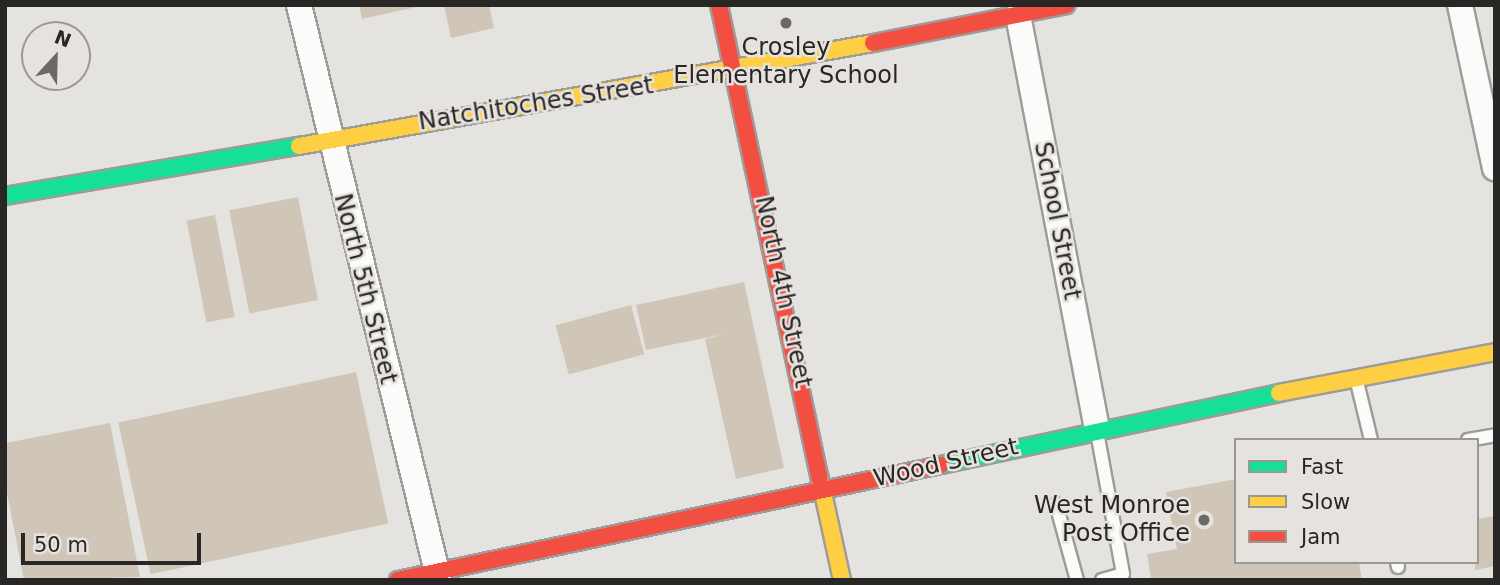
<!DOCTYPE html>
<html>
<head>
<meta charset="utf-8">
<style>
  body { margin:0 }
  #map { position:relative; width:1500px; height:585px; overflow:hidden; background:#e5e3e0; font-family:"DejaVu Sans",sans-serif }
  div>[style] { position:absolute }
  .building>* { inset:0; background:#cfc6b8; transform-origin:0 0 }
  .roads { filter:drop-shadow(2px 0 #9d9c9a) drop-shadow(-2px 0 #9d9c9a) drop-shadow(0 2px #9d9c9a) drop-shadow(0 -2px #9d9c9a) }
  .lane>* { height:12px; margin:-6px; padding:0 6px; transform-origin:6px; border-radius:6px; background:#fbfbfa }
  .street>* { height:24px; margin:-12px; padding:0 12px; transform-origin:12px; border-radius:12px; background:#fbfbfa }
  .fast>* { height:16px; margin:-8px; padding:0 8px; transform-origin:8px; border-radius:8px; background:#16e098 }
  .slow>* { height:16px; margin:-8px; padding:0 8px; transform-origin:8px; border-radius:8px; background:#ffcf43 }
  .jam>* { height:16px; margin:-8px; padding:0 8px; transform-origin:8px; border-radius:8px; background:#f24e42 }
  .dots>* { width:19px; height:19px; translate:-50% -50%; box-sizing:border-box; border:4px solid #e6e3df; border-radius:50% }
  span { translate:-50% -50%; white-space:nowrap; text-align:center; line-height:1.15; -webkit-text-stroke:5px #e6e3df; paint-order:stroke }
  .poi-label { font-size:24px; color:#282726 }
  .right { translate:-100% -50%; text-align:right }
  .street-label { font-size:24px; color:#282726 }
  .frame { position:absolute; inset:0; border:7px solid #282726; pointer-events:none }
  .legend { position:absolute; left:1234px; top:438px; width:245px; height:126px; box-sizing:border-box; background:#e6e3df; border:2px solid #9a9895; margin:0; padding:9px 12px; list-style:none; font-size:21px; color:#282726 }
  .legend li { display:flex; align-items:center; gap:14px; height:35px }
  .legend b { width:35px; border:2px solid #9a9895 }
  .north { position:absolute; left:21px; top:21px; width:70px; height:70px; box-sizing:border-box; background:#e6e3df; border:2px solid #9a9895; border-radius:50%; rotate:22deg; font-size:19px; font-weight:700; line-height:28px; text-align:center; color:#282726 }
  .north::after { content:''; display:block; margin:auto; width:24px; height:32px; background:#6a6967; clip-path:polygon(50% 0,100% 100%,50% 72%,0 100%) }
  .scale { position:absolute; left:21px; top:533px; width:180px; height:32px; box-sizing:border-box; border:4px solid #282726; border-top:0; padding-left:9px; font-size:21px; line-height:24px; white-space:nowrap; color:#282726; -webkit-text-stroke:5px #e6e3df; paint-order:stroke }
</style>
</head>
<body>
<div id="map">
  <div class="building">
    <i style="clip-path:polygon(359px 5px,421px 5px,421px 6px,362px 19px)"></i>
    <i style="clip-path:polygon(444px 5px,489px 5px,494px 28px,451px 38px)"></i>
    <i style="left:298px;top:197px;width:105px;height:70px;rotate:79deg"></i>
    <i style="left:215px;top:215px;width:104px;height:29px;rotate:79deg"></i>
    <i style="clip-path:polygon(744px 282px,784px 468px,736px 479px,705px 339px,724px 334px,646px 350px,636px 305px)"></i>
    <i style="left:631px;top:305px;width:51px;height:78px;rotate:75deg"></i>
    <i style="left:356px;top:372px;width:155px;height:243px;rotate:78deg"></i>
    <i style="clip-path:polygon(110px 423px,140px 577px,24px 580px,5px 483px,5px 443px)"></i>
    <i style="clip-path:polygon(1236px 479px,1236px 562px,1359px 562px,1362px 580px,1151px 580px,1147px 554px,1177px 549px,1166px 492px)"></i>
    <i style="clip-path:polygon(1495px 516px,1495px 566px,1475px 570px,1477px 519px)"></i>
  </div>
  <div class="roads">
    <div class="lane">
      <i style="left:1357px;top:382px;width:60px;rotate:76.4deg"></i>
      <i style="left:1097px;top:432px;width:144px;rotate:79.6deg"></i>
      <i style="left:1123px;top:574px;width:22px;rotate:164deg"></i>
      <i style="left:1468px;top:440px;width:27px;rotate:-10deg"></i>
      <i style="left:1056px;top:504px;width:79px;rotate:74.6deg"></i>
      <i style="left:1397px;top:562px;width:5px;rotate:79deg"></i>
    </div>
    <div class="street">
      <i style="left:299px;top:5px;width:592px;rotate:76.32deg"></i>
      <i style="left:1460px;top:5px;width:167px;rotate:77.9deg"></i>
      <i style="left:1018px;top:15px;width:420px;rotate:79.2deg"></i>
    </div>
    <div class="fast">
      <i style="left:5px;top:196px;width:298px;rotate:-9.7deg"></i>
      <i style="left:941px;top:465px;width:346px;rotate:-12deg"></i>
    </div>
    <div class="slow">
      <i style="left:299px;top:146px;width:583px;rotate:-10.17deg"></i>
      <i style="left:1279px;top:393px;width:220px;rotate:-10.7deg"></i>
      <i style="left:820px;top:479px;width:103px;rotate:77.7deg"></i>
    </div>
    <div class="jam">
      <i style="left:719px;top:5px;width:485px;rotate:78deg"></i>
      <i style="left:873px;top:43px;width:197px;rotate:-11.1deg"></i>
      <i style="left:398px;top:580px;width:555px;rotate:-11.96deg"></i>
    </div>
  </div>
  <div class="dots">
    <i style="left:786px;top:23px;background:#6a6967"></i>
    <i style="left:1204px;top:520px;background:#6a6967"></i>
  </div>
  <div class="poi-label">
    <span style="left:786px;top:62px">Crosley<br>Elementary School</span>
    <span class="right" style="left:1190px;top:520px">West Monroe<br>Post Office</span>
  </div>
  <div class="street-label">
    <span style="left:536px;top:104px;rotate:-9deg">Natchitoches Street</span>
    <span style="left:1057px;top:221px;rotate:79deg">School Street</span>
    <span style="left:365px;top:289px;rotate:76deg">North 5th Street</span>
    <span style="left:783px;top:292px;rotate:78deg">North 4th Street</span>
    <span style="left:946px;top:463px;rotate:-13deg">Wood Street</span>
  </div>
  <div class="frame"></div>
  <ul class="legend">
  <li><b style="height:9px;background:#16e098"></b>Fast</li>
  <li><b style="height:9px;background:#ffcf43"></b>Slow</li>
  <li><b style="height:9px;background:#f24e42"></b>Jam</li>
  </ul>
  <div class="north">N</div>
  <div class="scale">50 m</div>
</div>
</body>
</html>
